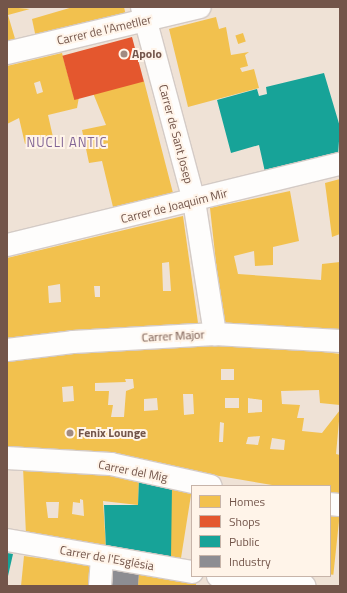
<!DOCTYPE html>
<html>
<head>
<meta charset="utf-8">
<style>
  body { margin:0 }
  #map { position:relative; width:347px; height:593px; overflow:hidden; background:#f6f0e9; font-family:"Titillium Web",sans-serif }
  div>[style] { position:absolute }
  .residential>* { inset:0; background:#efe2d6 }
  .homes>* { inset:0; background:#f2c14e; transform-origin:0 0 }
  .shops>* { inset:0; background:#e4572e; transform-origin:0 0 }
  .public>* { inset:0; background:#17a398 }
  .industry>* { inset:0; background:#8d8d92 }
  .roads { filter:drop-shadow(1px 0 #d4cbc6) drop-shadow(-1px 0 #d4cbc6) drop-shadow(0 1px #d4cbc6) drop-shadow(0 -1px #d4cbc6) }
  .street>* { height:22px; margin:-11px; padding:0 11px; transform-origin:11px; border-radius:11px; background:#fefdfc }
  .dots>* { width:11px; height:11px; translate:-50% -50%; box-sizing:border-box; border:2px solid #fff4e9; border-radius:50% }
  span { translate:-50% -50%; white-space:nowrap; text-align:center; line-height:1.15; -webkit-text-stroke:4px #fff4e9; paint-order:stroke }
  .street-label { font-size:12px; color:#73554a }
  .poi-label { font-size:12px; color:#73554a; font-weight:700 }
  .left { translate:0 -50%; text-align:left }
  .neighbourhood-label { font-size:13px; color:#826596; letter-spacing:1px }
  .frame { position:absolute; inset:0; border:8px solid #73554a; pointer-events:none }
  .legend { position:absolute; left:191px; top:485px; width:140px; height:92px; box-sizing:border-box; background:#fff4e9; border:1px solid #c7b4a9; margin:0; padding:5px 7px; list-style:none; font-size:12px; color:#73554a }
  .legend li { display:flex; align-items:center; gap:8px; height:20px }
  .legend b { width:20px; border:1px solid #c7b4a9 }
</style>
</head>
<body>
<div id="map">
  <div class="residential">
    <i style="clip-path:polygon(evenodd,7px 7px,340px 7px,340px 586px,7px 586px,7px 7px,192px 486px,330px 486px,330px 576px,192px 576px,192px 486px)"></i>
  </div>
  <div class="homes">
    <i style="clip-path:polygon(7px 7px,30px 9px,8px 15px,16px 42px,7px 45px)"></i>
    <i style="clip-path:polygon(73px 7px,124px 7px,126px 16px,36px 38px,32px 19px)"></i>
    <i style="clip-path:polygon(216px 17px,219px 29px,226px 27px,231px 55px,249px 52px,245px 55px,248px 66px,240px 68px,242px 72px,254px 69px,259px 88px,188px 107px,169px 29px)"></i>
    <i style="left:243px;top:33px;width:9px;height:8px;rotate:72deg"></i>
    <i style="clip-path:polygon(evenodd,62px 53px,74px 97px,79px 97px,77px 108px,48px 115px,53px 137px,25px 144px,19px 118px,7px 124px,7px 66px,62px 53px,40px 81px,43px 92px,37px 94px,34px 83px,40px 81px)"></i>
    <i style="clip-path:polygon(144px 81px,173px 193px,113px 207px,102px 161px,89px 163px,82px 130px,106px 125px,93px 93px)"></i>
    <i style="clip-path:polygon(340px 179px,340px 234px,332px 237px,325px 183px)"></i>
    <i style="clip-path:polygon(290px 191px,299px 241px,273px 247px,273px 265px,255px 266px,254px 251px,234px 256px,238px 274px,321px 280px,322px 264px,340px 262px,340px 335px,223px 326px,210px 208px)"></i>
    <i style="clip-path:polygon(evenodd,183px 216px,199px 330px,7px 344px,7px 258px,183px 216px,169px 262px,171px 291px,163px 291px,162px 263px,169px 262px,183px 216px,60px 284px,61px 302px,49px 303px,48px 286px,60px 284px,183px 216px,94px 286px,100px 286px,100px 297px,95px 297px,94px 286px)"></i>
    <i style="clip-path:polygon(evenodd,234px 341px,340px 354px,340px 405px,320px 403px,319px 390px,281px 391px,282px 404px,300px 405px,297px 418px,304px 418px,302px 431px,322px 433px,340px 410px,336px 454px,340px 455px,340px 497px,330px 495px,330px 486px,278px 486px,190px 471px,7px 451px,7px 360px,44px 354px,234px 341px,221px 369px,234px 369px,234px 380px,221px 380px,221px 369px,234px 341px,125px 379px,133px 379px,134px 388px,126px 391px,124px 417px,111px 417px,113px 405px,108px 405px,109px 391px,95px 391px,95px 383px,126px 382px,125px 379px,234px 341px,73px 386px,74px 401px,63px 402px,62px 387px,73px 386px,234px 341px,183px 394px,193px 394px,194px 414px,184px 415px,183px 394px,234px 341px,157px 398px,158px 410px,144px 411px,144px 399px,157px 398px,234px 341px,225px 398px,239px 398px,239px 408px,225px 408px,225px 398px,234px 341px,248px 398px,262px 400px,262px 412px,248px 413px,248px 398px,234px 341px,220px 422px,224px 423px,223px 442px,219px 442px,220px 422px,234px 341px,260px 436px,258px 445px,246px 444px,248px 437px,260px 436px,234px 341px,272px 438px,285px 440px,284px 450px,270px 449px,272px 438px)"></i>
    <i style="clip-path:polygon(evenodd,23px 467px,115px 474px,139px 479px,138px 505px,103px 501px,106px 549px,26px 535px,23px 467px,80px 499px,83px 500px,84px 516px,72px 514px,73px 502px,80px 503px,80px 499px,23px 467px,46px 502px,59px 502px,58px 518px,48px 518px,46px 502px)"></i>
    <i style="left:172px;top:487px;width:20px;height:71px;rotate:9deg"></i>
    <i style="left:330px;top:511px;width:10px;height:63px;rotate:6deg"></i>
    <i style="clip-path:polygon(24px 556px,95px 566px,93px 586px,21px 586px)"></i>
    <i style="clip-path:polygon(139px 571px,196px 581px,196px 586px,138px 586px)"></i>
  </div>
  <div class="shops">
    <i style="left:132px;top:37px;width:46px;height:72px;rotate:75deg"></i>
  </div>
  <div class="public">
    <i style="clip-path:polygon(324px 73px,340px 127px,338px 155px,265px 172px,259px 145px,231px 153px,217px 100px,257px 89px,259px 96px,267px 94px,266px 87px)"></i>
    <i style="clip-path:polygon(139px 479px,172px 487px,171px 558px,106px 549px,104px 505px,138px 505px)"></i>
    <i style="clip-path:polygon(7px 553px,13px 554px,8px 576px,7px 576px)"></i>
  </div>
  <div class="industry">
    <i style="clip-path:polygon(106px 568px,139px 571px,138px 586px,105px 586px)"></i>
  </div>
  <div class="roads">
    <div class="street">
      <i style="left:142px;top:7px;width:201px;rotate:75deg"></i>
      <i style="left:194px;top:201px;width:135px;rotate:81deg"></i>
      <i style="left:7px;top:53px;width:198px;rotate:-13.4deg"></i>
      <i style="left:7px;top:245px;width:343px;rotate:-13.7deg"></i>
      <i style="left:7px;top:350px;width:66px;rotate:-6.9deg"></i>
      <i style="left:73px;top:342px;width:142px;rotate:-3.2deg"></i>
      <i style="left:215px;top:334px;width:125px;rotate:3.2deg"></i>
      <i style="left:7px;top:458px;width:104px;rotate:3.3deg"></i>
      <i style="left:111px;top:464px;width:102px;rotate:12.4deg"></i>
      <i style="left:330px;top:504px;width:10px;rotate:6deg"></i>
      <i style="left:7px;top:540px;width:188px;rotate:9.8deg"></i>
      <i style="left:218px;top:576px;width:87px;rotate:6.6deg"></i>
      <i style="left:100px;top:586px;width:28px;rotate:-86deg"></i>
    </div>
  </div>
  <div class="dots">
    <i style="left:124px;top:54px;background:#a18b82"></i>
    <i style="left:70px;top:433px;background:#a18b82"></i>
  </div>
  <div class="street-label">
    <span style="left:104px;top:30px;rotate:-13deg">Carrer de l'Ametller</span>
    <span style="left:176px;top:134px;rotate:75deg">Carrer de Sant Josep</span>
    <span style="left:174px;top:206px;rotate:-14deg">Carrer de Joaquim Mir</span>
    <span style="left:173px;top:336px;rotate:-3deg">Carrer Major</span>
    <span style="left:133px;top:471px;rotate:11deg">Carrer del Mig</span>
    <span style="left:107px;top:558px;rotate:10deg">Carrer de l'Església</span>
  </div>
  <div class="poi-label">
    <span class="left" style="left:132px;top:54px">Apolo</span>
    <span class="left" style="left:78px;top:433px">Fenix Lounge</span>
  </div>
  <div class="neighbourhood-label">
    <span style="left:67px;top:142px">NUCLI ANTIC</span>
  </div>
  <div class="frame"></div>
  <ul class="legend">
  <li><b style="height:11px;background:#f2c14e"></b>Homes</li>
  <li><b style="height:11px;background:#e4572e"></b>Shops</li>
  <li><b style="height:11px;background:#17a398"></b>Public</li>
  <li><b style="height:11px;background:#8d8d92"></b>Industry</li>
  </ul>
</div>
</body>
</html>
